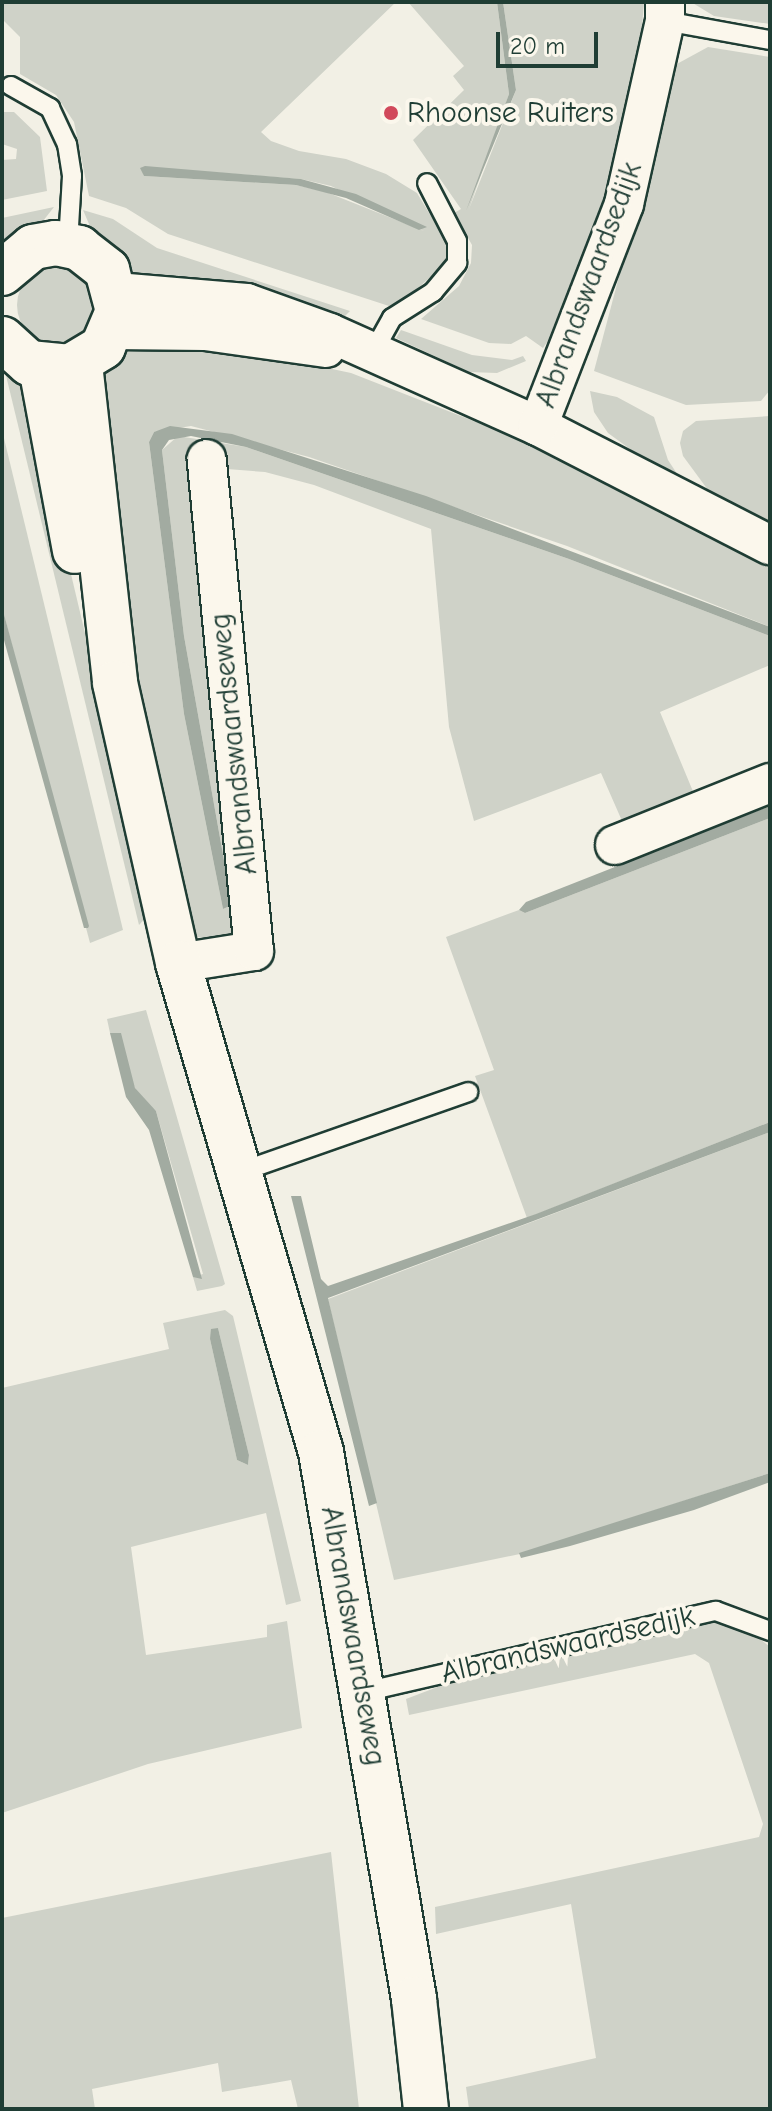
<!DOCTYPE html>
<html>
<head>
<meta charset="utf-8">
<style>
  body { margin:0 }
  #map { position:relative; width:772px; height:2111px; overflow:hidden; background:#f2f0e5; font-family:"Comic Neue",sans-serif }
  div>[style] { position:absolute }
  .green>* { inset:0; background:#cfd2c8 }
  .round { border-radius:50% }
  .water>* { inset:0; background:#a2aba1 }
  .roads { filter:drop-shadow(2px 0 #1f3d34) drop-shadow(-2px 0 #1f3d34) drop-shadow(0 2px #1f3d34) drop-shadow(0 -2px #1f3d34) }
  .service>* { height:18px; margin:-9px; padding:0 9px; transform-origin:9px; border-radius:9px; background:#fbf7ec }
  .minor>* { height:38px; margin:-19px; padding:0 19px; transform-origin:19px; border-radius:19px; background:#fbf7ec }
  .tertiary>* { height:44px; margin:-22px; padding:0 22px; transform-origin:22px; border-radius:22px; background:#fbf7ec }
  .dots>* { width:22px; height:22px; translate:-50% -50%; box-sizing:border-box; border:4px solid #fbf7ec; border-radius:50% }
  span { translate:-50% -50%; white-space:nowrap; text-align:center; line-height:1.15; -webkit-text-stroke:8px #fbf7ec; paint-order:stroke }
  .poi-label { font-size:30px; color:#1f3d34 }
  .left { translate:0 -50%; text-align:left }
  .street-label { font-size:30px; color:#1f3d34 }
  .frame { position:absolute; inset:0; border:4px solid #1f3d34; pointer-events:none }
  .scale { position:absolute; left:496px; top:32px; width:102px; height:36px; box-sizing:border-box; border:4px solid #1f3d34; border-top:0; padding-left:10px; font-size:24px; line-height:28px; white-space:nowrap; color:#1f3d34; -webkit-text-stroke:6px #fbf7ec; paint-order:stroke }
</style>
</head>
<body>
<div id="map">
  <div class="green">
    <i style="clip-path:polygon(evenodd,2px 2px,396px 2px,261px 132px,271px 141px,299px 151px,346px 159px,386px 174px,417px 193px,446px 241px,450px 260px,410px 295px,389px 306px,168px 234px,126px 208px,89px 196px,74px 122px,56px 95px,20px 74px,20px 37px,2px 19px,2px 2px,142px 167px,301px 179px,331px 186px,424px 231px,326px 192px,296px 185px,144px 176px,142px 167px)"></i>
    <i style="clip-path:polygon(408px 2px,497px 2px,509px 94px,469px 209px,516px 90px,503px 2px,644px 2px,637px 88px,610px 190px,555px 331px,543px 348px,526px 336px,511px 344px,489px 343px,421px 319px,459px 286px,471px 263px,472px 245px,454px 213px,461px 209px,413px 140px,464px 90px,453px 76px,464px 66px)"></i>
    <i style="clip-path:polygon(691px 2px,770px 2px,770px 24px,714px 16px)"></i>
    <i style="clip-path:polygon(708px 47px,770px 57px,770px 390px,761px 401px,686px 405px,594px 371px,675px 65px)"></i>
    <i style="clip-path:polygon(2px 112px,14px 112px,40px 137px,47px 191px,2px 200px,2px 160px,16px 159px,17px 149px,2px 144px)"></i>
    <i style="clip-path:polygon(54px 207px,36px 230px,2px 253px,2px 218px)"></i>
    <i style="clip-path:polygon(83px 210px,113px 219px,157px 248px,350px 311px,342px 319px,137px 281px,95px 238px)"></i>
    <i class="round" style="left:17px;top:266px;width:78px;height:78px"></i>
    <i style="clip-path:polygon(401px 330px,472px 355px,512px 360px,523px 356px,526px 361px,497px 373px,469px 372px,396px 338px)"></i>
    <i style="clip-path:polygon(151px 339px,205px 342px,351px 373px,601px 471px,770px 559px,770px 627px,567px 546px,309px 457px,191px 426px,154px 432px,149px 442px,184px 714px,223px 909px,232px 905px,184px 636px,162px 450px,178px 436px,246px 447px,569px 559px,770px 636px,770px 665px,660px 712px,697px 801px,626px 830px,601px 773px,474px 821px,449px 727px,431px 529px,314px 485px,265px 472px,214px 468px,211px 454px,195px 457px,244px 923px,234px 937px,220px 941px,192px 936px,127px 665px,93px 411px,92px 385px,101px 370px,126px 346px)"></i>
    <i style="clip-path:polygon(2px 359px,26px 384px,151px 912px,139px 925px)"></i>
    <i style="clip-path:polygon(590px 391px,617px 397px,654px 417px,668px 460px,689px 492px,608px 433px,594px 412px)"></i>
    <i style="clip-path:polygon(770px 416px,770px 534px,722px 509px,683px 456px,680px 443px,683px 431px,696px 421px)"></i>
    <i style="clip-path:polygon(2px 430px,123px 930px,90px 943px,2px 607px)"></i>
    <i style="clip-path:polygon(770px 818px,770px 1122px,527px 1218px,475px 1076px,494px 1070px,446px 937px,519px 910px,525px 913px)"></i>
    <i style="clip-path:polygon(146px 1010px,225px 1284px,222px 1286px,197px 1291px,193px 1277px,203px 1274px,156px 1111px,140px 1099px,110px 1033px,107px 1019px)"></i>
    <i style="clip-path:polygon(770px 1132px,770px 1473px,520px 1554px,394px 1580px,328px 1299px)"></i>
    <i style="clip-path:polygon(evenodd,225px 1310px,233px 1316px,301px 1601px,286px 1605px,266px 1513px,131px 1547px,146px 1655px,267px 1637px,267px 1625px,287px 1621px,302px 1728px,148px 1764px,2px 1813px,2px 1388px,169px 1349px,163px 1323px,225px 1310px,218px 1328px,249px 1455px,248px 1465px,237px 1460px,210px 1339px,218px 1328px)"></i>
    <i style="clip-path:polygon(721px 1621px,750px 1631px,770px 1647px,770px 2109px,469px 2109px,466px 2087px,596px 2058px,571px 1904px,436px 1934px,435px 1907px,759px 1837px,763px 1824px,709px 1663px,695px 1654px,409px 1715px,406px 1699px,482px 1670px)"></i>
    <i style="clip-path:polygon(331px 1852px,359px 2109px,298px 2109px,291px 2080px,222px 2092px,218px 2063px,92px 2089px,95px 2109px,2px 2109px,2px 1918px)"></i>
  </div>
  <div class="water">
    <i style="clip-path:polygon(497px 2px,503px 2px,516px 90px,466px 211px,509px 94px)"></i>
    <i style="clip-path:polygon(145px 166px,301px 179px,356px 194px,427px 227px,419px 230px,346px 198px,296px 185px,144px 176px,140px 168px)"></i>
    <i style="clip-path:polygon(170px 426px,232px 434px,426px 496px,770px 627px,770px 636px,569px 559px,246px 447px,191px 436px,169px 440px,162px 450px,184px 636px,232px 905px,223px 909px,184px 714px,149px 442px,154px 432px)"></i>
    <i style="clip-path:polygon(2px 607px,89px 926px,88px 928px,84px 928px,2px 633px)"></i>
    <i style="clip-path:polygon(770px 806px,770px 818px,525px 913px,519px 910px,526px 902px)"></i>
    <i style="clip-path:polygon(110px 1033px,121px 1033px,135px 1088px,156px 1111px,202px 1279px,193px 1277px,149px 1130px,126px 1097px)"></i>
    <i style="clip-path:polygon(770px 1122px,770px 1132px,328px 1298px,377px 1503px,369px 1506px,291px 1196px,301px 1196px,321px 1279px,328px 1286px,536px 1214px)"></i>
    <i style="clip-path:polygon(218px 1328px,249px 1455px,248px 1465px,237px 1460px,210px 1339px,211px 1329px)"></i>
    <i style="clip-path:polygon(770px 1473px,770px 1482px,694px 1510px,570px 1546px,521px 1558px,519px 1553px)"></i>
  </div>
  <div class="roads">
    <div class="service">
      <i style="left:665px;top:21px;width:107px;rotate:10.3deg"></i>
      <i style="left:11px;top:86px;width:45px;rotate:29.4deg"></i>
      <i style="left:50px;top:108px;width:40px;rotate:65deg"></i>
      <i style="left:67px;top:144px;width:32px;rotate:81deg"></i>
      <i style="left:72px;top:176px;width:68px;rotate:93.4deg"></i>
      <i style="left:372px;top:354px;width:41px;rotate:-60.9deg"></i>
      <i style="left:392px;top:318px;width:49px;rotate:-32.4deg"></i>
      <i style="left:433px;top:292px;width:38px;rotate:-50deg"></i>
      <i style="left:457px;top:263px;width:22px;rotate:-90deg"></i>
      <i style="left:457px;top:241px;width:65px;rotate:-117.3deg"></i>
      <i style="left:240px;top:1172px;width:242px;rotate:-19.3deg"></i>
      <i style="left:364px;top:1692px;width:361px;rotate:-13deg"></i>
      <i style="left:716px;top:1611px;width:58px;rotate:20.3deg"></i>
    </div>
    <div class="minor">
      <i style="left:116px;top:292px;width:131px;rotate:4.8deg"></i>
      <i style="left:247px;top:303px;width:88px;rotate:19.9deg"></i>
      <i style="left:330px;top:333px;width:228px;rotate:24.1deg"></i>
      <i style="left:538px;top:426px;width:261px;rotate:27.2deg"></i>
      <i style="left:113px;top:330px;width:92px;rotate:0.6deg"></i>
      <i style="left:205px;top:331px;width:122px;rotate:8deg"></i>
      <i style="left:538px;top:426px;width:238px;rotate:-68.8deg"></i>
      <i style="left:624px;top:204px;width:188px;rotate:-77.4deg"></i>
      <i style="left:665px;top:21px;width:19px;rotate:-90deg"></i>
      <i style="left:615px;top:845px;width:167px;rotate:-21.8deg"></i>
      <i style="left:178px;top:963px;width:77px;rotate:-9deg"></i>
      <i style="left:254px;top:951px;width:494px;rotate:-95.5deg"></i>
    </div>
    <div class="tertiary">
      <i style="left:2px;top:273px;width:40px;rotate:-40deg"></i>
      <i style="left:33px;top:247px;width:23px;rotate:-10deg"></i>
      <i style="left:56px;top:243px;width:24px;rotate:12deg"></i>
      <i style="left:79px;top:248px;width:36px;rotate:38deg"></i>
      <i style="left:107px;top:270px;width:42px;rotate:75deg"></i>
      <i style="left:118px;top:311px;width:39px;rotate:113deg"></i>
      <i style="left:103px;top:347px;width:39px;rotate:149deg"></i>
      <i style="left:70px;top:367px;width:41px;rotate:-174.4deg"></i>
      <i style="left:29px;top:363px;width:36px;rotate:-138deg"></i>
      <i style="left:80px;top:364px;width:321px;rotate:83.7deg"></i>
      <i style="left:115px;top:683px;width:287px;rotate:77.3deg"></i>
      <i style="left:178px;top:963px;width:509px;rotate:73.7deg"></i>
      <i style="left:321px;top:1452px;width:555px;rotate:80.35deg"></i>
      <i style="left:414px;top:1999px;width:111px;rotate:83.8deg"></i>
      <i style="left:41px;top:367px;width:187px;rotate:79.5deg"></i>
    </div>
  </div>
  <div class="dots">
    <i style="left:391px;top:113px;background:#d1495b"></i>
  </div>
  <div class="poi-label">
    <span class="left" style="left:407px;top:113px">Rhoonse Ruiters</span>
  </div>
  <div class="street-label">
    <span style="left:589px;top:285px;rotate:-70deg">Albrandswaardsedijk</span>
    <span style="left:234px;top:744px;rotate:-96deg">Albrandswaardseweg</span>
    <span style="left:353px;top:1636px;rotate:80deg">Albrandswaardseweg</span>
    <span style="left:568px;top:1645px;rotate:-13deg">Albrandswaardsedijk</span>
  </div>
  <div class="frame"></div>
  <div class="scale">20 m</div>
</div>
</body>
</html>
